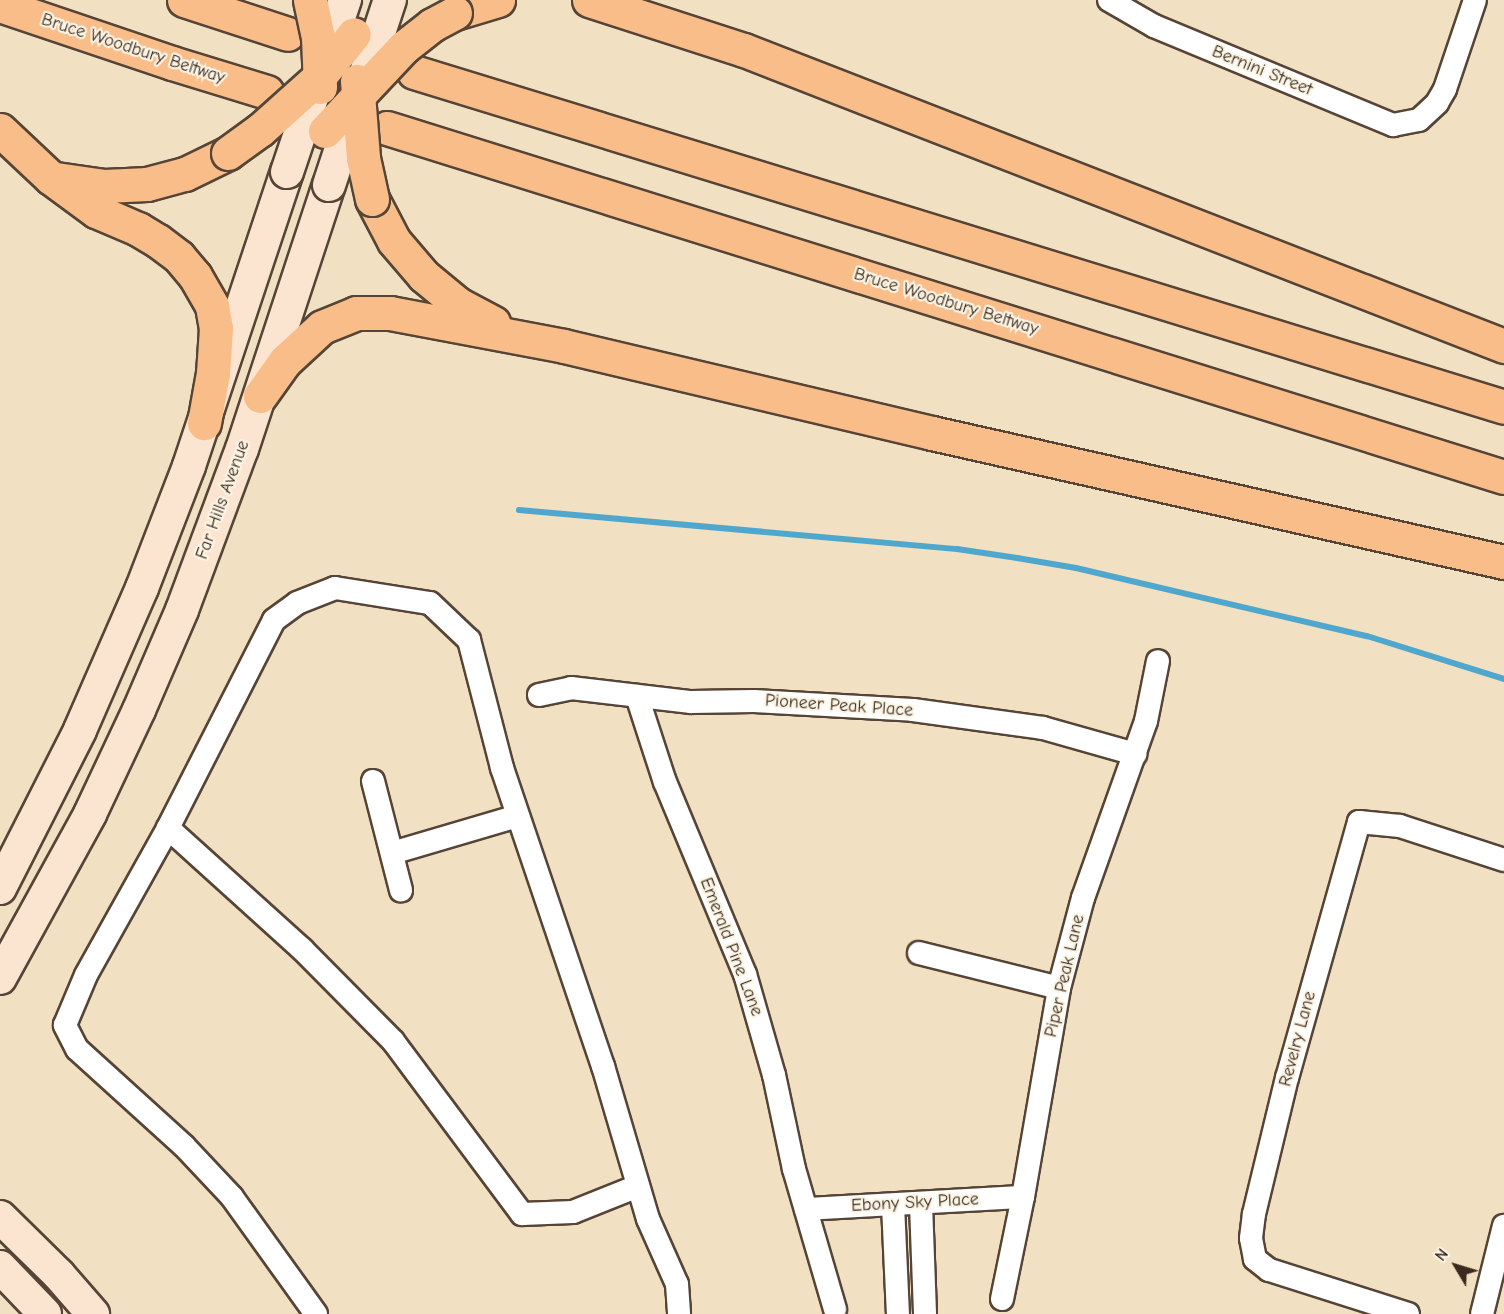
<!DOCTYPE html>
<html>
<head>
<meta charset="utf-8">
<style>
  body { margin:0 }
  #map { position:relative; width:1504px; height:1314px; overflow:hidden; background:#f2e0c2; font-family:"Comic Neue",sans-serif }
  div>[style] { position:absolute }
  .stream>* { height:6px; margin:-3px; padding:0 3px; transform-origin:3px; border-radius:3px; background:#50a7cd }
  .roads { filter:drop-shadow(2px 0 #564537) drop-shadow(-2px 0 #564537) drop-shadow(0 2px #564537) drop-shadow(0 -2px #564537) }
  .street>* { height:22px; margin:-11px; padding:0 11px; transform-origin:11px; border-radius:11px; background:#fff }
  .secondary>* { height:32px; margin:-16px; padding:0 16px; transform-origin:16px; border-radius:16px; background:#fce5d0 }
  .highway>* { height:33px; margin:-16.5px; padding:0 16.5px; transform-origin:16.5px; border-radius:16.5px; background:#f8bd89 }
  .bridges { filter:drop-shadow(2px 0 #564537) drop-shadow(-2px 0 #564537) drop-shadow(0 2px #564537) drop-shadow(0 -2px #564537) }
  .secondary-bridge>* { height:32px; margin:-16px; padding:0 16px; transform-origin:16px; border-radius:16px; background:#fce5d0 }
  .highway-bridge>* { height:33px; margin:-16.5px; padding:0 16.5px; transform-origin:16.5px; border-radius:16.5px; background:#f8bd89 }
  span { translate:-50% -50%; white-space:nowrap; text-align:center; line-height:1.15; -webkit-text-stroke:4.5px #fcf5e5; paint-order:stroke }
  .street-label { font-size:18px; color:#3b2a1e }
  .north { position:absolute; left:1426px; top:1236px; width:60px; height:60px; -webkit-text-stroke:4px #fcf5e5; paint-order:stroke; rotate:308deg; font-size:16px; font-weight:700; line-height:24px; text-align:center; color:#3b2a1e }
  .north::after { content:''; display:block; margin:auto; width:21px; height:27px; background:#3b2a1e; clip-path:polygon(50% 0,100% 100%,50% 72%,0 100%) }
</style>
</head>
<body>
<div id="map">
  <div class="stream">
    <i style="left:519px;top:510px;width:440px;rotate:5.1deg"></i>
    <i style="left:957px;top:549px;width:61px;rotate:8.5deg"></i>
    <i style="left:1017px;top:558px;width:60px;rotate:9.6deg"></i>
    <i style="left:1076px;top:568px;width:299px;rotate:13.2deg"></i>
    <i style="left:1367px;top:636px;width:144px;rotate:17.4deg"></i>
  </div>
  <div class="roads">
    <div class="street">
      <i style="left:1109px;top:0;width:52px;rotate:30deg"></i>
      <i style="left:1154px;top:26px;width:259px;rotate:22.5deg"></i>
      <i style="left:1393px;top:125px;width:26px;rotate:-11deg"></i>
      <i style="left:1419px;top:120px;width:25px;rotate:-43deg"></i>
      <i style="left:1437px;top:103px;width:16px;rotate:-60deg"></i>
      <i style="left:1445px;top:89px;width:94px;rotate:-71.4deg"></i>
      <i style="left:539px;top:695px;width:33px;rotate:-12deg"></i>
      <i style="left:571px;top:688px;width:121px;rotate:6.7deg"></i>
      <i style="left:691px;top:702px;width:63px;rotate:-0.9deg"></i>
      <i style="left:754px;top:701px;width:159px;rotate:3.2deg"></i>
      <i style="left:913px;top:710px;width:131px;rotate:7.9deg"></i>
      <i style="left:1043px;top:728px;width:96px;rotate:15.8deg"></i>
      <i style="left:637px;top:696px;width:90px;rotate:72deg"></i>
      <i style="left:665px;top:782px;width:208px;rotate:67.4deg"></i>
      <i style="left:745px;top:974px;width:105px;rotate:74deg"></i>
      <i style="left:774px;top:1075px;width:96px;rotate:78deg"></i>
      <i style="left:794px;top:1169px;width:146px;rotate:73.7deg"></i>
      <i style="left:373px;top:781px;width:113px;rotate:75.6deg"></i>
      <i style="left:168px;top:828px;width:181px;rotate:42.1deg"></i>
      <i style="left:302px;top:949px;width:129px;rotate:45.3deg"></i>
      <i style="left:393px;top:1041px;width:216px;rotate:53.3deg"></i>
      <i style="left:522px;top:1214px;width:51px;rotate:-2.2deg"></i>
      <i style="left:573px;top:1212px;width:70px;rotate:-21.8deg"></i>
      <i style="left:392px;top:853px;width:131px;rotate:-16.4deg"></i>
      <i style="left:919px;top:953px;width:144px;rotate:14deg"></i>
      <i style="left:921px;top:1204px;width:110px;rotate:87.9deg"></i>
      <i style="left:893px;top:1205px;width:109px;rotate:87.4deg"></i>
      <i style="left:806px;top:1209px;width:217px;rotate:-3.2deg"></i>
      <i style="left:1002px;top:1299px;width:104px;rotate:-78.4deg"></i>
      <i style="left:1023px;top:1197px;width:212px;rotate:-80.2deg"></i>
      <i style="left:1059px;top:988px;width:93px;rotate:-75.1deg"></i>
      <i style="left:1083px;top:898px;width:188px;rotate:-70.4deg"></i>
      <i style="left:1146px;top:721px;width:61px;rotate:-78.7deg"></i>
      <i style="left:316px;top:1314px;width:144px;rotate:-125.7deg"></i>
      <i style="left:232px;top:1197px;width:70px;rotate:-133.3deg"></i>
      <i style="left:184px;top:1146px;width:144px;rotate:-137.8deg"></i>
      <i style="left:77px;top:1049px;width:27px;rotate:-117deg"></i>
      <i style="left:65px;top:1025px;width:54px;rotate:-67.2deg"></i>
      <i style="left:86px;top:975px;width:168px;rotate:-60.8deg"></i>
      <i style="left:168px;top:828px;width:233px;rotate:-63deg"></i>
      <i style="left:274px;top:620px;width:29px;rotate:-36deg"></i>
      <i style="left:297px;top:603px;width:41px;rotate:-21.5deg"></i>
      <i style="left:335px;top:588px;width:96px;rotate:9deg"></i>
      <i style="left:430px;top:603px;width:54px;rotate:43.5deg"></i>
      <i style="left:469px;top:640px;width:132px;rotate:75.5deg"></i>
      <i style="left:502px;top:768px;width:315px;rotate:71.3deg"></i>
      <i style="left:603px;top:1066px;width:159px;rotate:73.6deg"></i>
      <i style="left:648px;top:1219px;width:71px;rotate:66deg"></i>
      <i style="left:677px;top:1284px;width:30px;rotate:86deg"></i>
      <i style="left:1408px;top:1314px;width:146px;rotate:-162.4deg"></i>
      <i style="left:1269px;top:1270px;width:18px;rotate:-142deg"></i>
      <i style="left:1255px;top:1259px;width:21px;rotate:-101deg"></i>
      <i style="left:1251px;top:1238px;width:24px;rotate:-83deg"></i>
      <i style="left:1254px;top:1214px;width:140px;rotate:-76.4deg"></i>
      <i style="left:1287px;top:1078px;width:266px;rotate:-74.3deg"></i>
      <i style="left:1359px;top:822px;width:41px;rotate:5.6deg"></i>
      <i style="left:1400px;top:826px;width:109px;rotate:18.1deg"></i>
      <i style="left:1482px;top:1314px;width:91px;rotate:-76deg"></i>
    </div>
    <div class="secondary">
      <i style="left:0;top:888px;width:177px;rotate:-63.1deg"></i>
      <i style="left:80px;top:730px;width:155px;rotate:-66.4deg"></i>
      <i style="left:142px;top:588px;width:131px;rotate:-68.9deg"></i>
      <i style="left:189px;top:466px;width:310px;rotate:-71.6deg"></i>
      <i style="left:0;top:978px;width:187px;rotate:-61.2deg"></i>
      <i style="left:90px;top:814px;width:115px;rotate:-64.8deg"></i>
      <i style="left:139px;top:710px;width:109px;rotate:-66.7deg"></i>
      <i style="left:182px;top:610px;width:172px;rotate:-69.6deg"></i>
      <i style="left:242px;top:449px;width:278px;rotate:-71.8deg"></i>
      <i style="left:0;top:1217px;width:83px;rotate:44.5deg"></i>
      <i style="left:59px;top:1275px;width:52px;rotate:48.9deg"></i>
      <i style="left:0;top:1267px;width:65px;rotate:46.2deg"></i>
    </div>
    <div class="highway">
      <i style="left:184px;top:0;width:109px;rotate:18.1deg"></i>
      <i style="left:589px;top:0;width:163px;rotate:17.9deg"></i>
      <i style="left:744px;top:50px;width:816px;rotate:21.28deg"></i>
      <i style="left:0;top:5px;width:182px;rotate:18.6deg"></i>
      <i style="left:172px;top:63px;width:99px;rotate:17deg"></i>
      <i style="left:455px;top:13px;width:45px;rotate:-16.8deg"></i>
      <i style="left:414px;top:72px;width:1140px;rotate:17.08deg"></i>
      <i style="left:387px;top:128px;width:1170px;rotate:17.35deg"></i>
      <i style="left:0;top:130px;width:70px;rotate:43.3deg"></i>
      <i style="left:51px;top:178px;width:56px;rotate:36.3deg"></i>
      <i style="left:96px;top:211px;width:46px;rotate:23.2deg"></i>
      <i style="left:138px;top:229px;width:23px;rotate:31deg"></i>
      <i style="left:158px;top:241px;width:26px;rotate:37deg"></i>
      <i style="left:179px;top:257px;width:25px;rotate:50deg"></i>
      <i style="left:195px;top:276px;width:34px;rotate:60deg"></i>
      <i style="left:212px;top:306px;width:22px;rotate:80deg"></i>
      <i style="left:216px;top:328px;width:45px;rotate:93.8deg"></i>
      <i style="left:213px;top:373px;width:51px;rotate:100.2deg"></i>
      <i style="left:56px;top:179px;width:49px;rotate:8.3deg"></i>
      <i style="left:104px;top:186px;width:43px;rotate:-2.7deg"></i>
      <i style="left:147px;top:184px;width:39px;rotate:-15deg"></i>
      <i style="left:185px;top:174px;width:48px;rotate:-26deg"></i>
      <i style="left:372px;top:199px;width:47px;rotate:62.4deg"></i>
      <i style="left:394px;top:241px;width:46px;rotate:49.4deg"></i>
      <i style="left:424px;top:276px;width:44px;rotate:39.5deg"></i>
      <i style="left:458px;top:304px;width:40px;rotate:28deg"></i>
      <i style="left:260px;top:396px;width:43px;rotate:-54.5deg"></i>
      <i style="left:285px;top:361px;width:50px;rotate:-42.6deg"></i>
      <i style="left:322px;top:327px;width:37px;rotate:-22deg"></i>
      <i style="left:356px;top:313px;width:34px"></i>
      <i style="left:390px;top:313px;width:177px;rotate:10.7deg"></i>
      <i style="left:564px;top:346px;width:378px;rotate:13.3deg"></i>
      <i style="left:932px;top:433px;width:586px;rotate:12.71deg"></i>
    </div>
  </div>
  <div class="bridges">
    <div class="secondary-bridge">
      <i style="left:287px;top:172px;width:182px;rotate:-71.4deg"></i>
      <i style="left:329px;top:185px;width:195px;rotate:-71.8deg"></i>
    </div>
    <div class="highway-bridge">
      <i style="left:310px;top:0;width:38px;rotate:78deg"></i>
      <i style="left:318px;top:37px;width:50px;rotate:87.7deg"></i>
      <i style="left:357px;top:81px;width:77px;rotate:85.5deg"></i>
      <i style="left:363px;top:158px;width:42px;rotate:77.6deg"></i>
      <i style="left:325px;top:131px;width:115px;rotate:-46.8deg"></i>
      <i style="left:404px;top:47px;width:36px;rotate:-38deg"></i>
      <i style="left:432px;top:25px;width:26px;rotate:-28deg"></i>
      <i style="left:228px;top:153px;width:39px;rotate:-36deg"></i>
      <i style="left:260px;top:130px;width:79px;rotate:-41.9deg"></i>
      <i style="left:319px;top:77px;width:55px;rotate:-50.9deg"></i>
    </div>
  </div>
  <div class="street-label">
    <span style="left:133px;top:49px;rotate:18deg">Bruce Woodbury Beltway</span>
    <span style="left:1262px;top:71px;rotate:22deg">Bernini Street</span>
    <span style="left:946px;top:302px;rotate:17deg">Bruce Woodbury Beltway</span>
    <span style="left:223px;top:500px;rotate:-70deg">Far Hills Avenue</span>
    <span style="left:839px;top:706px;rotate:4deg">Pioneer Peak Place</span>
    <span style="left:731px;top:947px;rotate:69deg">Emerald Pine Lane</span>
    <span style="left:1065px;top:976px;rotate:-77deg">Piper Peak Lane</span>
    <span style="left:1298px;top:1039px;rotate:-75deg">Revelry Lane</span>
    <span style="left:915px;top:1203px;rotate:-3deg">Ebony Sky Place</span>
  </div>
  <div class="north">N</div>
</div>
</body>
</html>
